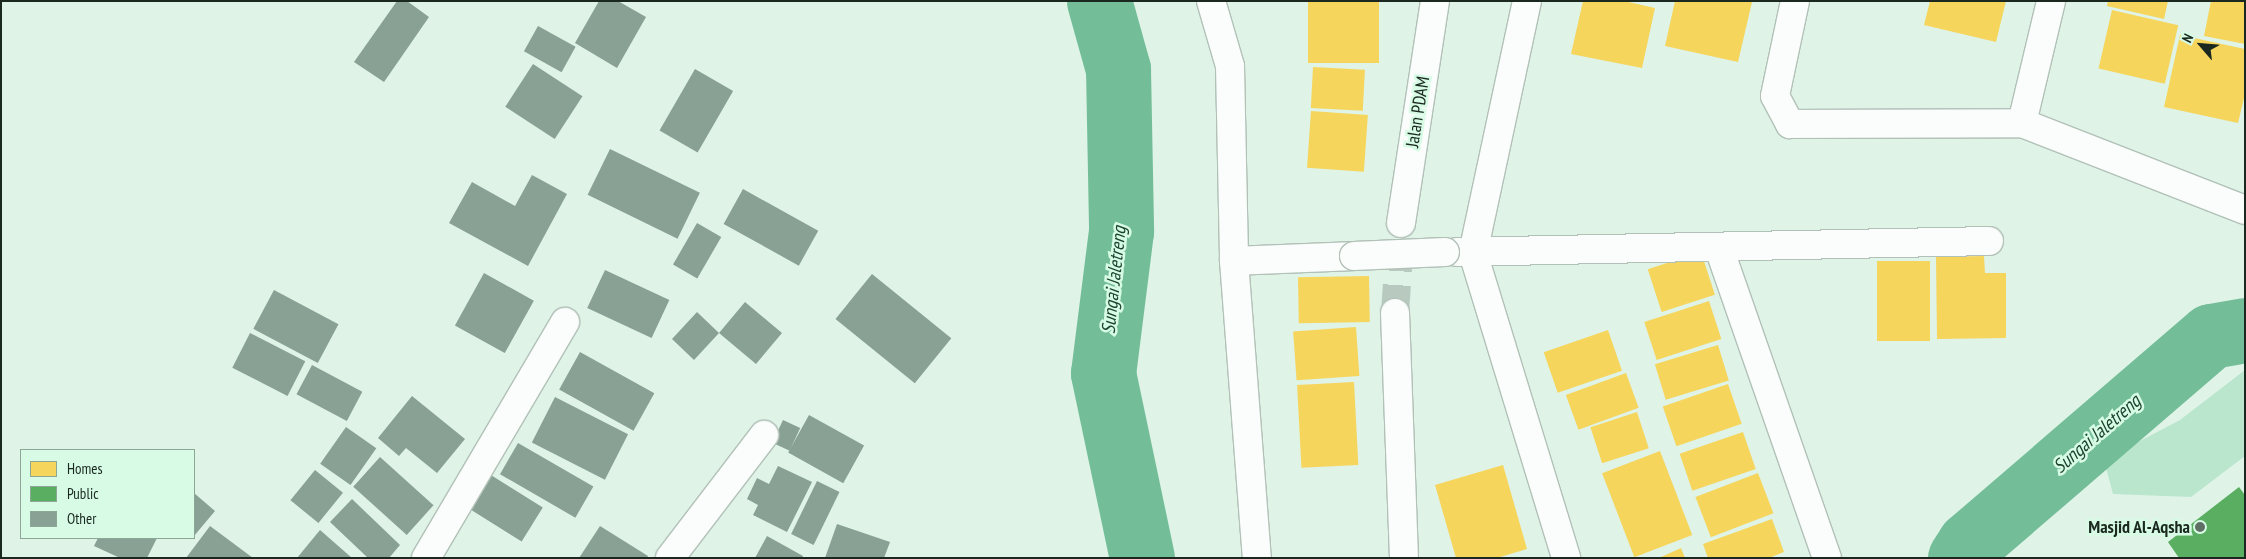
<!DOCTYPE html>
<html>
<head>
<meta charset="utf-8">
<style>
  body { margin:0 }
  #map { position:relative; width:2246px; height:559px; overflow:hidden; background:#dff3e7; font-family:"PT Sans Narrow",sans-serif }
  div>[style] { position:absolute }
  .green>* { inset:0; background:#bae6cd }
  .homes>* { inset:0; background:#f6d55c; transform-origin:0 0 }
  .public>* { inset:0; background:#5aae61 }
  .river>* { height:65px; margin:-32.5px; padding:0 32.5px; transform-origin:32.5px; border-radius:32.5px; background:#73be99 }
  .building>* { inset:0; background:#89a094; transform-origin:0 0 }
  .minor-tunnel>* { height:28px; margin-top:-14px; transform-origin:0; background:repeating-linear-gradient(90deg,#b8cabf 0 28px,transparent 0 42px) }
  .roads { filter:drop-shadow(1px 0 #b2c1b8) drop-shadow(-1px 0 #b2c1b8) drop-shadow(0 1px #b2c1b8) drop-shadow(0 -1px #b2c1b8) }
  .minor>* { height:28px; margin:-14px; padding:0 14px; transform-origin:14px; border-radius:14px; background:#fafdfb }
  .bridges { filter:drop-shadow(1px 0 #b2c1b8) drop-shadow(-1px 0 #b2c1b8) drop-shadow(0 1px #b2c1b8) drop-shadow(0 -1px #b2c1b8) }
  .minor-bridge>* { height:28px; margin:-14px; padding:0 14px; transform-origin:14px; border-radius:14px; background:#fafdfb }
  .dots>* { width:14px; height:14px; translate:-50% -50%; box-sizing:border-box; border:2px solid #d7fbe5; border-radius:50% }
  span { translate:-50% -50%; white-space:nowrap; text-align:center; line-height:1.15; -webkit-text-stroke:5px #d7fbe5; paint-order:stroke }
  .street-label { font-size:18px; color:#1b2820 }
  .poi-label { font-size:18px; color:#1b2820; font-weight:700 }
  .right { translate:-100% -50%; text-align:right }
  .water-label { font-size:19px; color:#1b442f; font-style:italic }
  .frame { position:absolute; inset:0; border:2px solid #1b2820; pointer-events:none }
  .legend { position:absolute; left:20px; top:449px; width:175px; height:90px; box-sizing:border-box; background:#d7fbe5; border:1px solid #8ca796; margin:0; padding:6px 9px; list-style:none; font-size:15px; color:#1b2820 }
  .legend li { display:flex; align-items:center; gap:10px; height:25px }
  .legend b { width:25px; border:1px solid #8ca796 }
  .north { position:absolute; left:2176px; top:20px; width:50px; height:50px; -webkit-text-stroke:4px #d7fbe5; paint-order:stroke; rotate:297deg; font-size:14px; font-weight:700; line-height:20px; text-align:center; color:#1b2820 }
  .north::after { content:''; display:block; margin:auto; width:18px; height:22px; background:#1b2820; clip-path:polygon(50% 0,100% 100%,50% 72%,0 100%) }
</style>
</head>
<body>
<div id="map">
  <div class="green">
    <i style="clip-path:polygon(2245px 370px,2245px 456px,2191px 497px,2113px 494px,2104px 460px,2180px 420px)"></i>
  </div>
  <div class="homes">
    <i style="left:1308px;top:1px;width:71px;height:62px"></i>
    <i style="clip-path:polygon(1583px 1px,1624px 1px,1655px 8px,1642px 68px,1571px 54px)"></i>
    <i style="clip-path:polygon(1675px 1px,1752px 2px,1738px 62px,1665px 46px)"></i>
    <i style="clip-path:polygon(1930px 1px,2006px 1px,1996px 42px,1924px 25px)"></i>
    <i style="clip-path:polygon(2108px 1px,2168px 1px,2164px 19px,2107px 6px)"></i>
    <i style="clip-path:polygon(2211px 1px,2245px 2px,2245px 44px,2204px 36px)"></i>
    <i style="left:2112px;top:10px;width:68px;height:60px;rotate:13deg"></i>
    <i style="clip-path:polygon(2180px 35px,2245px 49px,2245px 94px,2238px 123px,2164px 107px)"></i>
    <i style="left:1313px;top:67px;width:52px;height:41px;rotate:3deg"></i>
    <i style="left:1311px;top:111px;width:57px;height:57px;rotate:4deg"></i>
    <i style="left:1701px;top:252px;width:45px;height:56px;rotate:72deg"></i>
    <i style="clip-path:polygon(1984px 256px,1985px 273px,2006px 273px,2006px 338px,1937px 339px,1936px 257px)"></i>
    <i style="left:1930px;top:261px;width:80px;height:53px;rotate:90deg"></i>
    <i style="left:1369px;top:276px;width:46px;height:71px;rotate:89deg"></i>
    <i style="left:1709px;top:301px;width:40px;height:68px;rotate:72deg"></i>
    <i style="left:1356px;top:327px;width:49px;height:63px;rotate:86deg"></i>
    <i style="left:1608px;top:330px;width:43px;height:68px;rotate:71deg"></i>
    <i style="left:1718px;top:345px;width:37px;height:66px;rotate:73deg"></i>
    <i style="left:1626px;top:373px;width:37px;height:64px;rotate:70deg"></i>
    <i style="left:1354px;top:382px;width:83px;height:57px;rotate:87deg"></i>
    <i style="left:1728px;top:384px;width:42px;height:69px;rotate:71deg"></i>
    <i style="left:1637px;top:412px;width:38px;height:49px;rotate:72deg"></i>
    <i style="left:1743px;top:432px;width:39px;height:67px;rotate:71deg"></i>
    <i style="left:1660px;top:451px;width:90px;height:62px;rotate:69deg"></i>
    <i style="clip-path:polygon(1503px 465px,1527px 549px,1497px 558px,1456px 558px,1435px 485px)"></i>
    <i style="left:1758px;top:473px;width:43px;height:67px;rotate:69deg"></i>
    <i style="clip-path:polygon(1772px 519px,1784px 552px,1769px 558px,1708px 558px,1703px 544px)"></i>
    <i style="clip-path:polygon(1681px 548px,1685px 558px,1659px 558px)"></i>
  </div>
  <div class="public">
    <i style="clip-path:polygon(2239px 487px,2245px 495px,2245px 558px,2179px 558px,2168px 542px)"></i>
  </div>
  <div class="river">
    <i style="left:1099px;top:1px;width:71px;rotate:74.4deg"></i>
    <i style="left:1118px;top:69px;width:162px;rotate:88.9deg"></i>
    <i style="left:1121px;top:231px;width:143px;rotate:97.2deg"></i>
    <i style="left:1103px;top:373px;width:189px;rotate:78.1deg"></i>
    <i style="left:1960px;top:558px;width:17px;rotate:-57deg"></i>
    <i style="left:1969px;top:544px;width:319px;rotate:-40.7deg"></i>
    <i style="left:2211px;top:336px;width:35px;rotate:-10deg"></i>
  </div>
  <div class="building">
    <i style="clip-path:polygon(397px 1px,407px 1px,429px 17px,384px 82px,354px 62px)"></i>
    <i style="clip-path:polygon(599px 1px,618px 1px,646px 17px,617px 68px,575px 43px)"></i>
    <i style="left:538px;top:26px;width:43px;height:29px;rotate:29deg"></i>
    <i style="left:533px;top:64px;width:59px;height:51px;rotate:33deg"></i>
    <i style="left:695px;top:69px;width:44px;height:71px;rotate:30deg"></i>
    <i style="left:610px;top:149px;width:100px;height:51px;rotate:26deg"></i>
    <i style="clip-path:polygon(532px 175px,567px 194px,528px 266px,449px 223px,472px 182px,515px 206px)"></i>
    <i style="left:743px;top:189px;width:86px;height:40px;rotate:29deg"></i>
    <i style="left:697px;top:223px;width:28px;height:48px;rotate:30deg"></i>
    <i style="left:605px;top:270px;width:71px;height:42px;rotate:25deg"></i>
    <i style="left:484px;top:273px;width:57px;height:60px;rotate:29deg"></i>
    <i style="left:872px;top:274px;width:102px;height:58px;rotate:39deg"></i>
    <i style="left:274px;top:290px;width:73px;height:44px;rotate:28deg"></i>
    <i style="clip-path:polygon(745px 302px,782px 333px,756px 364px,719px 333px,694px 360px,672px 339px,697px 312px,719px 333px)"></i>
    <i style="left:250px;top:333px;width:62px;height:39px;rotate:27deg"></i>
    <i style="left:580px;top:352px;width:85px;height:43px;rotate:29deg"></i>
    <i style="left:312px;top:365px;width:57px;height:33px;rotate:28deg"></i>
    <i style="clip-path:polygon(412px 396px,465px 439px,437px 473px,406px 448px,399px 456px,378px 438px)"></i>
    <i style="left:555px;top:397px;width:82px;height:51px;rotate:27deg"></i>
    <i style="left:809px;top:415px;width:63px;height:43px;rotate:29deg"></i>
    <i style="left:783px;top:420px;width:19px;height:25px;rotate:25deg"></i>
    <i style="left:346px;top:427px;width:37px;height:45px;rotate:35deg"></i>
    <i style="left:518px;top:443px;width:87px;height:36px;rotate:30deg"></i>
    <i style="left:380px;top:457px;width:72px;height:40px;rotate:42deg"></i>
    <i style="clip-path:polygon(778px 466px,812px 482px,787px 532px,753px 515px,758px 505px,747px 499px,757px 478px,769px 484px)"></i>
    <i style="left:315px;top:470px;width:36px;height:39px;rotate:39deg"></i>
    <i style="left:486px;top:472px;width:67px;height:40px;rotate:32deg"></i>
    <i style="left:817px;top:481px;width:25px;height:59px;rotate:26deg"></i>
    <i style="clip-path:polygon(194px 493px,215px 511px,194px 536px)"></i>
    <i style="clip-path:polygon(352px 499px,400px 545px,389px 558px,368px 558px,330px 522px)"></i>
    <i style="clip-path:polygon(837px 524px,890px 542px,884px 558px,825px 558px)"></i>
    <i style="clip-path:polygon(210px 526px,253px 558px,186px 558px)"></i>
    <i style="clip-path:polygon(600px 526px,648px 556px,647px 558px,579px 558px)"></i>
    <i style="clip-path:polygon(320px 530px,352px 558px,297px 558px)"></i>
    <i style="clip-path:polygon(767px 536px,803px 556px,802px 558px,755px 558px)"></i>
    <i style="clip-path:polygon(98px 538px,157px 538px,147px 558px,120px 558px,94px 546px)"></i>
  </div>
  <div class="minor-tunnel">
    <i style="left:1395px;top:313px;width:90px;rotate:-86.2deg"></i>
  </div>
  <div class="roads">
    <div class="minor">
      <i style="left:1211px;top:1px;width:68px;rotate:73.7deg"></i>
      <i style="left:1230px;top:66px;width:195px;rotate:88.8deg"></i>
      <i style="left:1234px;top:261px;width:298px;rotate:85.6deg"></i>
      <i style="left:1527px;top:1px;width:258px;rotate:102.1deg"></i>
      <i style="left:1473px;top:253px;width:319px;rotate:73deg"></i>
      <i style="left:1795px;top:1px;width:97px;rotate:101.9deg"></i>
      <i style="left:1775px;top:96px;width:32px;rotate:62deg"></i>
      <i style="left:1790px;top:124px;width:232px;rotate:-0.2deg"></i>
      <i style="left:2022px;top:123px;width:239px;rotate:21.3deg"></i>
      <i style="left:2022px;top:123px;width:125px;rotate:-76.6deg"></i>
      <i style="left:1401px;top:223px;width:225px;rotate:-81.3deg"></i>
      <i style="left:1719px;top:248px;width:328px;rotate:70.8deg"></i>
      <i style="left:1457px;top:252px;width:532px;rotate:-1.18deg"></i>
      <i style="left:1234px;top:261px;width:120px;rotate:-2.4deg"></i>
      <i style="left:1395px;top:313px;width:245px;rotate:87.9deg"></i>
      <i style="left:426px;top:558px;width:274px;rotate:-59.5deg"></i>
      <i style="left:670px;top:558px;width:155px;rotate:-52.6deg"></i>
    </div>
  </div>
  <div class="bridges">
    <div class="minor-bridge">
      <i style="left:1354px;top:256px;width:91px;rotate:-2.5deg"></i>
    </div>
  </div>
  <div class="dots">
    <i style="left:2200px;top:527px;background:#606f66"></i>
  </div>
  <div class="street-label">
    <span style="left:1418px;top:112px;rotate:-81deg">Jalan PDAM</span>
  </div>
  <div class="poi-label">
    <span class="right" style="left:2190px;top:527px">Masjid Al-Aqsha</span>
  </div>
  <div class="water-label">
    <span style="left:1114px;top:280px;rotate:-84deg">Sungai Jaletreng</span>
    <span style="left:2097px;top:434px;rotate:-41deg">Sungai Jaletreng</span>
  </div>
  <div class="frame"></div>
  <ul class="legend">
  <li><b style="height:14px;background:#f6d55c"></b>Homes</li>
  <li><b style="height:14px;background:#5aae61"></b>Public</li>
  <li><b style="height:14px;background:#89a094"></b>Other</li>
  </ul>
  <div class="north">N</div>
</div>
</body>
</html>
